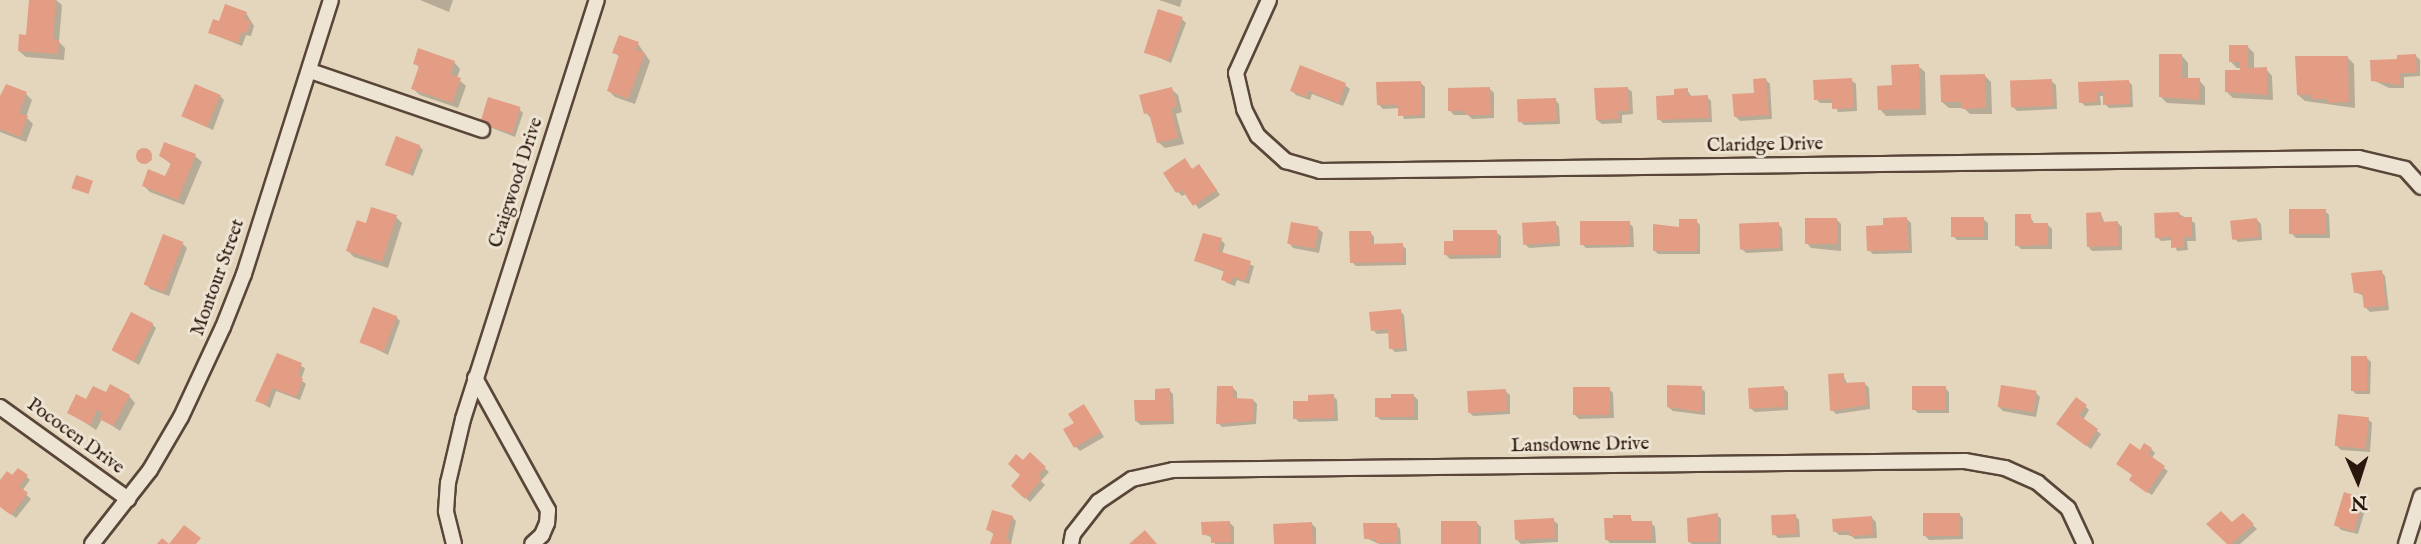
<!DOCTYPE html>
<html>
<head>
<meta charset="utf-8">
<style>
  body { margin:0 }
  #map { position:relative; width:2421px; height:544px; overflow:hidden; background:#e4d6bc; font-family:"IM FELL English",serif }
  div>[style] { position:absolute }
  .shadow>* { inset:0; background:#0003 }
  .building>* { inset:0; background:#e39d85; transform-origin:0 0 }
  .round { border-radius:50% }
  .roads { filter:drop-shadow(2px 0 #594639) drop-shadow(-2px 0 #594639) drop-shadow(0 2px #594639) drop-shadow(0 -2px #594639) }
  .street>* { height:14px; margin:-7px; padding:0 7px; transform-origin:7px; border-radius:7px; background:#ede4d3 }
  span { translate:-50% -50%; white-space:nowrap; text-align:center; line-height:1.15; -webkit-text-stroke:6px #ede4d3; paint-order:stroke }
  .street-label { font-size:19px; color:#2b160d }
  .north { position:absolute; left:2323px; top:446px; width:70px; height:70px; -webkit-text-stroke:5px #ede4d3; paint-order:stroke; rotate:177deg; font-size:19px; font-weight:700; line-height:28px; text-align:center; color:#2b160d }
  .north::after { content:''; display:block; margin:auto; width:24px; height:32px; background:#2b160d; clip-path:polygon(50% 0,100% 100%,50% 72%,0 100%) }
</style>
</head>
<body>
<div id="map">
  <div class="shadow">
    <i style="clip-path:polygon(31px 0,56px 0,62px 5px,59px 42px,65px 48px,64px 60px,26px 57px,19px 51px,28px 37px)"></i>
    <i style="clip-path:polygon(420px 0,453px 0,449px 12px)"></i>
    <i style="clip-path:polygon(1159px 0,1182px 0,1180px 7px)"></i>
    <i style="clip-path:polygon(246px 13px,254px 26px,251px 36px,246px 35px,242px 46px,210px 33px,220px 23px)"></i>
    <i style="clip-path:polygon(1182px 19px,1186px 23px,1171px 63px,1145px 51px)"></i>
    <i style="clip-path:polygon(638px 44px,650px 61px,635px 104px,615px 97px,609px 91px,620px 58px,615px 52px)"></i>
    <i style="clip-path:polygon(2247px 46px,2254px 53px,2254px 69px,2266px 69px,2272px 76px,2273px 100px,2233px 98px,2227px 92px,2242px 71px,2242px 68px,2237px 68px,2231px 62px)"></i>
    <i style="clip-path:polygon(2182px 56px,2188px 63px,2188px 80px,2199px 80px,2205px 87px,2205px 105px,2167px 103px,2160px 96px)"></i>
    <i style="clip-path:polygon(2416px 56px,2420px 60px,2420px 76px,2404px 77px,2404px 88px,2389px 88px,2373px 80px,2399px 61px)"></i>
    <i style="clip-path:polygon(2347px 57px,2354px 64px,2355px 108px,2305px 101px,2298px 95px)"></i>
    <i style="clip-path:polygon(454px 62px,460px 69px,457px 78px,466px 86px,458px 108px,420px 95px,413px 89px,420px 68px,415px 63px)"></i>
    <i style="clip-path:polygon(1918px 66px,1925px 72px,1926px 115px,1886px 116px,1880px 109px,1894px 87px)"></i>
    <i style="clip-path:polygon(1301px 68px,1345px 85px,1350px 89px,1343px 106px,1312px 94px,1310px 100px,1296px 95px,1292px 91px)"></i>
    <i style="clip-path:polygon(1985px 76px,1991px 82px,1992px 114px,1970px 114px,1964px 108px,1949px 108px,1942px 102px)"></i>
    <i style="clip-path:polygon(1766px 80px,1770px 84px,1772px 119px,1740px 121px,1736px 117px)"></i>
    <i style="clip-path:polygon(1851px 80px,1856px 84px,1857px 111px,1838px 112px,1834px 103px,1820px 103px,1816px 99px)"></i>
    <i style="clip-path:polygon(2051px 81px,2056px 85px,2057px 109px,2017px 111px,2013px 107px)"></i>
    <i style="clip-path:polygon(2128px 81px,2132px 85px,2133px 107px,2109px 108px,2105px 104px,2105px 96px,2100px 96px,2101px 105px,2085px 106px,2081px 102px,2080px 84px)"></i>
    <i style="clip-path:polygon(1420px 82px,1425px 87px,1425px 118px,1404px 119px,1400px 108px,1383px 109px,1379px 105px)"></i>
    <i style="clip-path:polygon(1627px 88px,1632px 92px,1633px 114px,1622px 115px,1622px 123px,1602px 124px,1597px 120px)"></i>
    <i style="clip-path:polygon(1171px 89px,1178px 95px,1182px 112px,1176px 114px,1184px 144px,1165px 148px,1158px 142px,1153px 120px,1146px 113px)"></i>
    <i style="clip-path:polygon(1490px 89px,1494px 93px,1494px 118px,1472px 119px,1468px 115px,1454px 115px,1450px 111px)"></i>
    <i style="clip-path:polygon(1687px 90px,1692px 97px,1707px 97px,1711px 101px,1712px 122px,1663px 123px,1659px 119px,1676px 97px)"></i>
    <i style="clip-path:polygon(26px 94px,32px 100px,26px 117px,33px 124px,26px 142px,0 132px,0 98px)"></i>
    <i style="clip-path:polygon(220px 96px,224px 100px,213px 130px,185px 117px)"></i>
    <i style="clip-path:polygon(1555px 100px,1559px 104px,1560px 124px,1524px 125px,1520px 121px)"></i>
    <i style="clip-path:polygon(519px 109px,523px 113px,515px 137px,482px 124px)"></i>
    <i style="clip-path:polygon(419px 146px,423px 150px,413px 176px,388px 164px)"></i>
    <i style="clip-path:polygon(141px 151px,150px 154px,152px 160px,144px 164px,138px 159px)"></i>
    <i style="clip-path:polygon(161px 156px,195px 156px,202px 162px,184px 205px,150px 192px,144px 186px,166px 178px,172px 165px)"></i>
    <i style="clip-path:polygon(1203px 170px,1220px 195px,1199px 209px,1187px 193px,1182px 196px,1178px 192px,1165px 173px)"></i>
    <i style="clip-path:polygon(2325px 211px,2329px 215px,2330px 238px,2296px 238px,2292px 234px)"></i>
    <i style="clip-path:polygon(2101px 214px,2105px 224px,2118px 223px,2122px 227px,2122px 250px,2092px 251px,2088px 246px)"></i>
    <i style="clip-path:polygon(2179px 214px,2195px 223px,2196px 241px,2187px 241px,2188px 250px,2177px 251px,2173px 240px,2161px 241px,2157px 237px)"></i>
    <i style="clip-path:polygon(2030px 216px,2035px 225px,2048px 225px,2052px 229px,2052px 249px,2021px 249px,2017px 245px)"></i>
    <i style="clip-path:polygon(396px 217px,402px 223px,388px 268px,354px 257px,348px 251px,367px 225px)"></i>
    <i style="clip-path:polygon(1836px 219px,1841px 224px,1841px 251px,1811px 248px,1807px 243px)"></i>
    <i style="clip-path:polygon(1907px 219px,1911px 223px,1912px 253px,1873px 254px,1869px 250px,1885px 227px)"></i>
    <i style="clip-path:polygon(1983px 219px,1988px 223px,1988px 240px,1957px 240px,1953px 236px)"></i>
    <i style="clip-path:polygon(2257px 220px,2261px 224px,2262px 240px,2238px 242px,2234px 238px)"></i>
    <i style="clip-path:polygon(1696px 221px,1700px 225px,1700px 254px,1658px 254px,1654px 250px)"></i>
    <i style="clip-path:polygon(1555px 223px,1559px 227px,1560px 246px,1529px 248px,1525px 244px)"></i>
    <i style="clip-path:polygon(1629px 223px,1633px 227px,1634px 247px,1586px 248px,1582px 244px)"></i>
    <i style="clip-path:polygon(1778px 224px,1782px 228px,1783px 251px,1746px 253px,1742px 249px)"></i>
    <i style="clip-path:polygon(1319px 229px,1323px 233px,1319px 253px,1293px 248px,1289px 243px)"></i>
    <i style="clip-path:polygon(1370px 232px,1374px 237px,1374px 245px,1402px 245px,1406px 249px,1406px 265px,1356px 266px,1352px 262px)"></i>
    <i style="clip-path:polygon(1496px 232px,1501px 236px,1501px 258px,1450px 259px,1446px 255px)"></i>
    <i style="clip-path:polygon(1221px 240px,1225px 244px,1222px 254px,1254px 266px,1249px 284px,1237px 280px,1235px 286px,1227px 283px,1223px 279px,1225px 272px,1196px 261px)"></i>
    <i style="clip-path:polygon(183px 244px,187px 248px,169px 296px,150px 289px,146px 284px)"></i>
    <i style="clip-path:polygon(2381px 272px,2385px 276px,2389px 310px,2370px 312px,2366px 308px,2364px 296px,2355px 292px)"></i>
    <i style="clip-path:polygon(1400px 311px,1404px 315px,1407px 351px,1395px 352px,1391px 348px,1390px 333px,1377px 334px,1373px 330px)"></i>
    <i style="clip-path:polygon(396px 317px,400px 321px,388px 355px,362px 342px)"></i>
    <i style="clip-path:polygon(152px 324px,156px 328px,139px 365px,115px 351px)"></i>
    <i style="clip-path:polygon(278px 355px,305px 368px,301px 380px,306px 384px,300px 400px,276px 391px,270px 408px,258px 401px)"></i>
    <i style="clip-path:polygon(2367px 358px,2371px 362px,2370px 394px,2356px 394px,2352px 390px)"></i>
    <i style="clip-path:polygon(1843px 375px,1848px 385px,1865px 384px,1869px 388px,1870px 409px,1836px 414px,1832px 410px)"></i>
    <i style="clip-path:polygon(1233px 388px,1237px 392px,1237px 400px,1253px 400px,1257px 404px,1256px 424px,1222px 427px,1218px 423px)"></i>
    <i style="clip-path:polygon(1701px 388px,1705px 392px,1705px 415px,1673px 411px,1668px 407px)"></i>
    <i style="clip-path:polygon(1783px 388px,1788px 392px,1788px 410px,1755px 412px,1750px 408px)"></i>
    <i style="clip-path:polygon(1945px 388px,1949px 392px,1949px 413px,1918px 413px,1914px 409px)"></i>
    <i style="clip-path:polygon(1609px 389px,1613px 393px,1614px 418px,1579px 419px,1575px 415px)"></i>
    <i style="clip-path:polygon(1169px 390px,1173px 394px,1174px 424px,1141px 425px,1136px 421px)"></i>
    <i style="clip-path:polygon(1505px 391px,1510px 395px,1510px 414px,1473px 416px,1469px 412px)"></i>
    <i style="clip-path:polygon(2036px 393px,2040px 397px,2036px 417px,2003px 411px,1999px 407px)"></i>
    <i style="clip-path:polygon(106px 395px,129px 396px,135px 403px,120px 431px,102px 419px,96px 430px,69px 412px)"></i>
    <i style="clip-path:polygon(1333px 396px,1337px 400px,1338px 421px,1299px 422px,1295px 418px,1310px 403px)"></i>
    <i style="clip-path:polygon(1414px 396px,1418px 400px,1418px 420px,1381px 420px,1376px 416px)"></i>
    <i style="clip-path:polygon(1084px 406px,1104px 437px,1080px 451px,1076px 447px,1076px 424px)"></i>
    <i style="clip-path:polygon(2085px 406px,2089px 410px,2083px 420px,2101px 434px,2091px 449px,2062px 428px)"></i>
    <i style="clip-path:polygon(2368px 419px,2372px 423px,2370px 452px,2341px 450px,2337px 446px)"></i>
    <i style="clip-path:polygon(2151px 449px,2155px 453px,2151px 459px,2168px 471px,2152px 495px,2135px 484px,2140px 452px)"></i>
    <i style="clip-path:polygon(1030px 455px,1049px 472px,1041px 481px,1045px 485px,1030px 502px,1013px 486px,1022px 475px,1023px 462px)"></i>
    <i style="clip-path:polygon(26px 476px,30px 480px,22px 491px,31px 499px,16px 518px,0 505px,0 483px)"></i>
    <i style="clip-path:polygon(2363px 499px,2367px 503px,2358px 534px,2341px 530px,2337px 525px)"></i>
    <i style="clip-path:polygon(1959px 514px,1963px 518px,1963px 539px,1929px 540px,1925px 536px)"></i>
    <i style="clip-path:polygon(1717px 515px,1721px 519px,1721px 544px,1692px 544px,1689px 542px)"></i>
    <i style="clip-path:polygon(1795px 516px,1799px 520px,1800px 537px,1778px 538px,1774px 534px)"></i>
    <i style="clip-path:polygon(2243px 516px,2257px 529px,2240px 544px,2229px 544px,2231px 524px)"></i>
    <i style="clip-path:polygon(1012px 517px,1016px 521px,1011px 544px,992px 544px,995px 535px,988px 530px)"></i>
    <i style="clip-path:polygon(1630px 517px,1634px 523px,1651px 523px,1655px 527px,1656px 543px,1610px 543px,1606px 539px)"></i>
    <i style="clip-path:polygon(1872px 518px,1876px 522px,1877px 538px,1855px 539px,1850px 535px,1839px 535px,1835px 531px)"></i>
    <i style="clip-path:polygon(1553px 520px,1558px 524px,1558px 542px,1521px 544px,1517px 540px)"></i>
    <i style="clip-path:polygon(1230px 523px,1234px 527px,1234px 544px,1215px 544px,1213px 538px,1203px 534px)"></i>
    <i style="clip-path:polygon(1477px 523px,1481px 527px,1481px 544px,1443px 544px)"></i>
    <i style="clip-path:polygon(1312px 524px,1316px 528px,1316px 544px,1276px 544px)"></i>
    <i style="clip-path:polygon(1396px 525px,1400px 529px,1401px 544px,1379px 544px,1366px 538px)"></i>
  </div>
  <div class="building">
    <i style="clip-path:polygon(29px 0,56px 0,53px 39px,59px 40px,58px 54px,18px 51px,19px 34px,26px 35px)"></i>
    <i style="clip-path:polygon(225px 4px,247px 12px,245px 19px,251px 21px,247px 33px,242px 32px,238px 43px,208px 33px,213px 19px,219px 21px)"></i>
    <i style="left:1158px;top:9px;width:26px;height:46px;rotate:18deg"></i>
    <i style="clip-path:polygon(619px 35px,639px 42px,636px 49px,645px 53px,628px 99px,607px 91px,619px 55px,612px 53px)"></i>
    <i style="clip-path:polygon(2229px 45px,2248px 45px,2248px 68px,2267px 67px,2267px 95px,2225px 92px,2225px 70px,2240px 70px,2240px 62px,2229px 62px)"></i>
    <i style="clip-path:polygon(418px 48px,455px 61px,450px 74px,461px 78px,452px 103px,411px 89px,419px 66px,413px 64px)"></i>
    <i style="clip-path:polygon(2159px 54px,2182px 54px,2182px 78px,2200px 78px,2199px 100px,2159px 97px)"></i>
    <i style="clip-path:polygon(2416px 54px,2417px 73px,2400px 73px,2401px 85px,2371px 81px,2370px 60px,2397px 59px,2397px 55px)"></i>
    <i style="clip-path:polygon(2295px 56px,2348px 56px,2349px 102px,2328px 103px,2327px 99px,2312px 99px,2312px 95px,2297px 95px)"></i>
    <i style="clip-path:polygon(1919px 64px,1920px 109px,1878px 110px,1877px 86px,1892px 85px,1891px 65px)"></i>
    <i style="clip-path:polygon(1300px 65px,1346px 83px,1339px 103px,1308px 91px,1306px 97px,1290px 91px)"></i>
    <i style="clip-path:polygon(1985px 74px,1986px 108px,1962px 109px,1962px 102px,1941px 102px,1940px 75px)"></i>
    <i style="clip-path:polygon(1766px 78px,1769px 115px,1734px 117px,1732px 94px,1754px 93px,1753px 79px)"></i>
    <i style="clip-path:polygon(1852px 78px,1854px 108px,1832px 109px,1832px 99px,1814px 100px,1813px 80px)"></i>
    <i style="left:2052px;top:79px;width:27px;height:42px;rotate:88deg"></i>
    <i style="clip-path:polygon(2129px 80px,2130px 104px,2103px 105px,2103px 92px,2097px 92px,2097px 102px,2079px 103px,2078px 82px)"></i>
    <i style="clip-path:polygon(1421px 81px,1422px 115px,1398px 116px,1398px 105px,1377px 105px,1376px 82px)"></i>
    <i style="clip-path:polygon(6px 84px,27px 92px,19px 113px,28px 116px,20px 137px,0 129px,0 96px)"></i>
    <i style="left:195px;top:84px;width:28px;height:35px;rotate:23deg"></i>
    <i style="clip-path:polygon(1172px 87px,1177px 106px,1171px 108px,1178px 138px,1157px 143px,1149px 113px,1144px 114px,1139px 95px)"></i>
    <i style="clip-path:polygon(1490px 87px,1491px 115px,1466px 115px,1466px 111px,1448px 111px,1448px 88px)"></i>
    <i style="clip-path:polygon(1628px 87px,1629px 111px,1618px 111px,1619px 119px,1596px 120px,1594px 88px)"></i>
    <i style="clip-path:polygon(1688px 88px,1688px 96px,1708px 95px,1709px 118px,1657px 120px,1656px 96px,1674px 95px,1674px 89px)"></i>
    <i style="left:488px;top:97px;width:34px;height:28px;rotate:17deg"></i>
    <i style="left:1556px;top:98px;width:23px;height:39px;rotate:88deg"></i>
    <i style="left:396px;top:136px;width:26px;height:31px;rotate:21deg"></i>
    <i style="clip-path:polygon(164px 142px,196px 154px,178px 200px,142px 186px,148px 169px,165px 176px,171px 163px,159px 156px)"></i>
    <i class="round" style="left:136px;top:148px;width:16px;height:16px"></i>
    <i style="clip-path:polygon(1185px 158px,1192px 169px,1199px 164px,1217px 190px,1193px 206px,1182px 190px,1176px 193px,1163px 173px)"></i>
    <i style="left:76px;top:175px;width:18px;height:14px;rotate:19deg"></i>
    <i style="clip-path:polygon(371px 207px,397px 215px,382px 262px,346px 251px,357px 220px,366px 223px)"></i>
    <i style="left:2326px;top:209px;width:25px;height:37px;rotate:90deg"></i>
    <i style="clip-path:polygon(2101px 212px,2102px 222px,2118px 221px,2119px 246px,2087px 247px,2086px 213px)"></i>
    <i style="clip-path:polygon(2179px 212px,2180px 217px,2192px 217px,2192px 237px,2184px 237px,2184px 247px,2171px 248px,2171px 237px,2155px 238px,2154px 213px)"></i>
    <i style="clip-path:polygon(2015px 214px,2031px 214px,2031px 223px,2048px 223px,2048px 245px,2015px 246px)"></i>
    <i style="clip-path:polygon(1907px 217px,1909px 250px,1867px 251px,1866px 226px,1883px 225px,1883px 218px)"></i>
    <i style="left:1951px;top:217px;width:33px;height:20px"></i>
    <i style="left:1805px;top:218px;width:32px;height:26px"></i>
    <i style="left:2257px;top:218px;width:19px;height:27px;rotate:84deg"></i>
    <i style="clip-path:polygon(1679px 219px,1697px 219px,1697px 251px,1653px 251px,1653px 224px,1679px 227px)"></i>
    <i style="left:1556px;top:221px;width:22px;height:34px;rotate:87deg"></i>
    <i style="left:1580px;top:221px;width:50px;height:24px"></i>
    <i style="left:1291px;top:222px;width:28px;height:22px;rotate:10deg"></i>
    <i style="left:1779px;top:222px;width:26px;height:40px;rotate:88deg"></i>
    <i style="clip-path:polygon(1453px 230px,1497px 230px,1497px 255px,1444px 255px,1444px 241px,1453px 241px)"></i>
    <i style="clip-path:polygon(1349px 231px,1371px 231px,1371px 244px,1403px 243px,1403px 262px,1350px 263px)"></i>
    <i style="clip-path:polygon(1203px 233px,1222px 238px,1218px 251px,1251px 261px,1245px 281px,1233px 277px,1231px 283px,1221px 280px,1224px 270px,1194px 261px)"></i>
    <i style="left:163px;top:234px;width:22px;height:54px;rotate:21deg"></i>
    <i style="clip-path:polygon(2382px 270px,2386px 306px,2364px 308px,2362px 292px,2354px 293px,2351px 273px)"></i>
    <i style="left:373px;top:307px;width:26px;height:38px;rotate:21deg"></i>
    <i style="clip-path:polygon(1401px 309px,1404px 348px,1389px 349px,1388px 329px,1371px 331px,1369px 312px)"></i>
    <i style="left:131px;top:312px;width:25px;height:43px;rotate:27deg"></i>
    <i style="clip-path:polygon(277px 353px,302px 363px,298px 375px,303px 379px,296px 397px,272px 388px,266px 405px,255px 401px)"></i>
    <i style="left:2351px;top:356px;width:16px;height:35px"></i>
    <i style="clip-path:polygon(1844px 373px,1844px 383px,1865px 382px,1867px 405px,1830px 411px,1828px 374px)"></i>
    <i style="clip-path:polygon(110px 384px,130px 395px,113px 426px,99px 419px,103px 413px,97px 410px,90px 425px,67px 413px,76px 394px,86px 399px,93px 386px,106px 392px)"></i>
    <i style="clip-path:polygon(1667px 385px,1702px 386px,1701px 412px,1667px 407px)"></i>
    <i style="left:2001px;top:385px;width:36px;height:22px;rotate:9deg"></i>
    <i style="clip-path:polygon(1217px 386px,1233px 386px,1233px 398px,1253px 399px,1253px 421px,1216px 424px)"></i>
    <i style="left:1784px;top:386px;width:21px;height:36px;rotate:87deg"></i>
    <i style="left:1912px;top:386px;width:34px;height:24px"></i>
    <i style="left:1610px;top:387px;width:28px;height:37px;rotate:90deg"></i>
    <i style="clip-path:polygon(1170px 388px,1171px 421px,1135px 421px,1134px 400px,1155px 400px,1155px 389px)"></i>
    <i style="left:1506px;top:389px;width:22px;height:39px;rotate:87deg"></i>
    <i style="clip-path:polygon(1334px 394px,1334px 418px,1293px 419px,1293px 401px,1308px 401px,1308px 395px)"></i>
    <i style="clip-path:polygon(1391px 394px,1414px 394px,1414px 417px,1375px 417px,1375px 398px,1391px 398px)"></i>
    <i style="clip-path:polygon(2076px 397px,2087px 405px,2079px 415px,2098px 429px,2086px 446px,2056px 424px)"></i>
    <i style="clip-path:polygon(1084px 404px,1101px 432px,1074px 448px,1063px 429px,1074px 423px,1068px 414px)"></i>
    <i style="left:2338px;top:414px;width:31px;height:32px;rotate:6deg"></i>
    <i style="clip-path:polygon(2130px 443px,2140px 450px,2144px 443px,2152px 448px,2148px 454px,2165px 466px,2147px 493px,2129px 480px,2132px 475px,2116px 464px)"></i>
    <i style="clip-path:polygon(1030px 452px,1046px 467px,1038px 476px,1042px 479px,1025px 499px,1011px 486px,1020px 475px,1008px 464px,1016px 454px,1023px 460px)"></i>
    <i style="clip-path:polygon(18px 468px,28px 475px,19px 486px,28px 493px,11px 515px,0 507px,0 480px,7px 471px,12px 475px)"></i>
    <i style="left:2344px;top:492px;width:21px;height:35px;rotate:17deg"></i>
    <i style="clip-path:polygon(992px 510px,1013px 516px,1006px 539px,1010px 540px,1009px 544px,990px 544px,994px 532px,986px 530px)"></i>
    <i style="clip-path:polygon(2221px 511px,2232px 522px,2243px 513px,2254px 524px,2231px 544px,2227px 544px,2206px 524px)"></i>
    <i style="clip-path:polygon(1718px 513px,1718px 542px,1688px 542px,1687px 518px)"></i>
    <i style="left:1923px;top:513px;width:37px;height:23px"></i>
    <i style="left:1796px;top:514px;width:20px;height:25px;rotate:87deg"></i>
    <i style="clip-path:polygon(1613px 515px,1631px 515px,1631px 521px,1652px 521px,1652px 540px,1605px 540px,1604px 518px,1613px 518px)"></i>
    <i style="clip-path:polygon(1872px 516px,1873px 535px,1849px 536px,1849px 531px,1833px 532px,1832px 519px)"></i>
    <i style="left:1554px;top:518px;width:20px;height:40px;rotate:87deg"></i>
    <i style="clip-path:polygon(1230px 521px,1231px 542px,1211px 543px,1211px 535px,1202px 535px,1201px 522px)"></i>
    <i style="left:1441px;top:521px;width:36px;height:23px"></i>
    <i style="left:1312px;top:522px;width:22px;height:39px;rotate:87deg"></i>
    <i style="clip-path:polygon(1363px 523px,1397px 523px,1398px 543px,1376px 543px,1376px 539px,1364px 539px)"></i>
    <i style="clip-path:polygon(184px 525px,201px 538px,196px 544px,157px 544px,162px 538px,169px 544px)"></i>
    <i style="clip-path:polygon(1145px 530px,1157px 544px,1129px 544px)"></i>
  </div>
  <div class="roads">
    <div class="street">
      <i style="left:1269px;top:0;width:80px;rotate:114.3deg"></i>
      <i style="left:1236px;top:73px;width:37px;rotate:77deg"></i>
      <i style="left:1244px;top:109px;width:30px;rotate:63deg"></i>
      <i style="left:1258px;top:136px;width:38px;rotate:42deg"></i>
      <i style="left:1286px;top:161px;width:35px;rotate:16deg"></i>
      <i style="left:1320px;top:171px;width:1039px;rotate:-0.72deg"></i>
      <i style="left:2359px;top:158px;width:47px;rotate:13.4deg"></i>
      <i style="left:2405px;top:169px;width:24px;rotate:48deg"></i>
      <i style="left:310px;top:71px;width:182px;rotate:18.9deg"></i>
      <i style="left:475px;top:378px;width:151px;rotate:61.1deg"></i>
      <i style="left:548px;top:510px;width:13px;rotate:94deg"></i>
      <i style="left:547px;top:523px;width:13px;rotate:113deg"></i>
      <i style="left:542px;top:535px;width:13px;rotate:138deg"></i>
      <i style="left:0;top:407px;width:158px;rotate:35.7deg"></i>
      <i style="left:92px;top:544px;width:94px;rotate:-51.9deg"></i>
      <i style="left:150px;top:470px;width:61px;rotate:-59.7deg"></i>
      <i style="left:181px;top:417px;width:99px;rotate:-65deg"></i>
      <i style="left:223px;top:327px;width:57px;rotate:-68.4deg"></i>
      <i style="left:244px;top:274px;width:287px;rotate:-72.4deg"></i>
      <i style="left:454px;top:544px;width:34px;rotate:-104deg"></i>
      <i style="left:446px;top:511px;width:28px;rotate:-86deg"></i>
      <i style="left:448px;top:483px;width:66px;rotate:-76.8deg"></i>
      <i style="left:463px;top:419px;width:440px;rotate:-72.3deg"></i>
      <i style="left:1071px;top:544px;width:10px;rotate:-79deg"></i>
      <i style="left:1073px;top:534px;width:41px;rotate:-52deg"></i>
      <i style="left:1098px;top:502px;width:41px;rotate:-34.1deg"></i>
      <i style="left:1132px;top:479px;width:42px;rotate:-12.4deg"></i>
      <i style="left:1173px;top:470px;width:792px;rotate:-0.65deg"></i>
      <i style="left:1965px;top:461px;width:41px;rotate:9.9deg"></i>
      <i style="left:2005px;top:468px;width:36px;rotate:24deg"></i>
      <i style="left:2038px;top:483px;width:39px;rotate:40deg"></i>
      <i style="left:2068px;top:508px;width:40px;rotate:65deg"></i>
      <i style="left:2406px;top:544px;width:50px;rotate:-72.6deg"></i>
    </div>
  </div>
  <div class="street-label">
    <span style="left:1765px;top:146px;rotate:-1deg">Claridge Drive</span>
    <span style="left:517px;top:183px;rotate:-72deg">Craigwood Drive</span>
    <span style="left:219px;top:278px;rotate:-70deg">Montour Street</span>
    <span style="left:75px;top:437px;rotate:36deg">Pococen Drive</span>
    <span style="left:1580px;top:446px;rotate:-1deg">Lansdowne Drive</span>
  </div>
  <div class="north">N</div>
</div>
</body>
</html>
